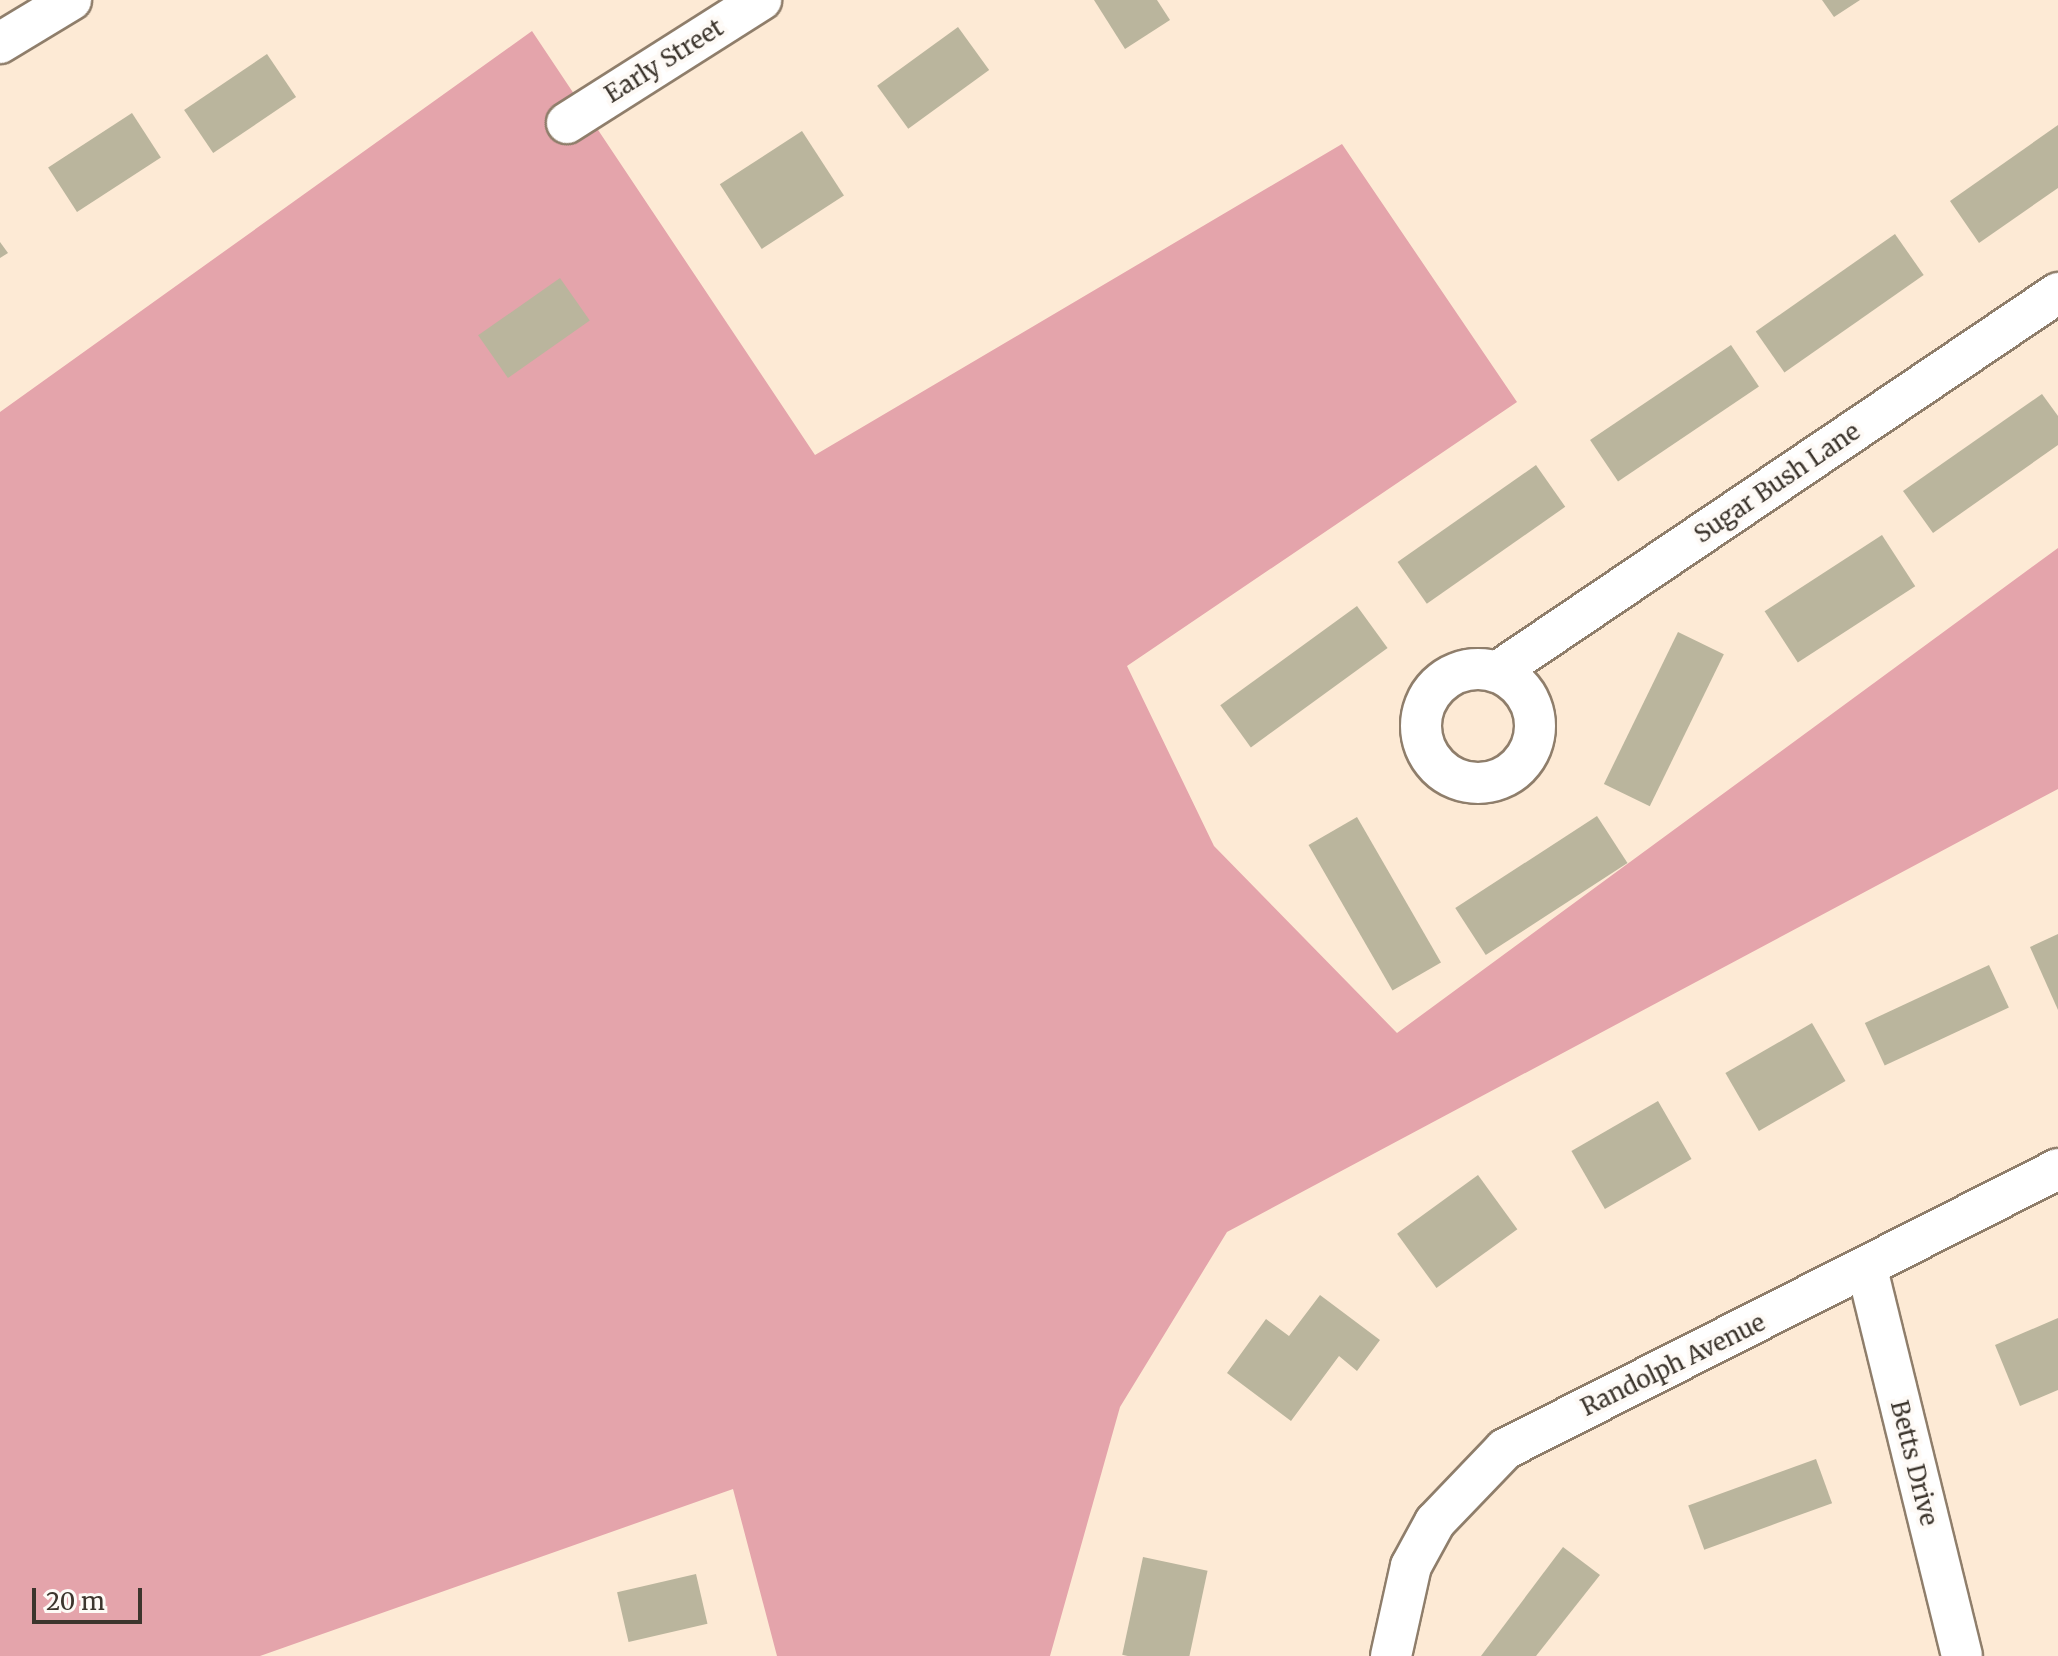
<!DOCTYPE html>
<html>
<head>
<meta charset="utf-8">
<style>
  body { margin:0 }
  #map { position:relative; width:2058px; height:1656px; overflow:hidden; background:#fdead5; font-family:Merriweather,serif }
  div>[style] { position:absolute }
  .forest>* { inset:0; background:#e4a4ab }
  .building>* { inset:0; background:#bab59d; transform-origin:0 0 }
  .roads { filter:drop-shadow(2px 0 #8f7e6b) drop-shadow(-2px 0 #8f7e6b) drop-shadow(0 2px #8f7e6b) drop-shadow(0 -2px #8f7e6b) }
  .minor>* { height:40px; margin:-20px; padding:0 20px; transform-origin:20px; border-radius:20px; background:#fff }
  .minor>.ring { margin:-20px; padding:0; box-sizing:content-box; background:none; border:40px solid #fff; border-radius:50% }
  span { translate:-50% -50%; white-space:nowrap; text-align:center; line-height:1.15; -webkit-text-stroke:8px #fefaf6; paint-order:stroke }
  .street-label { font-size:24px; color:#3c352d }
  .scale { position:absolute; left:32px; top:1588px; width:110px; height:36px; box-sizing:border-box; border:4px solid #3c352d; border-top:0; padding-left:10px; font-size:24px; line-height:28px; white-space:nowrap; color:#3c352d; -webkit-text-stroke:6px #fefaf6; paint-order:stroke }
</style>
</head>
<body>
<div id="map">
  <div class="forest">
    <i style="clip-path:polygon(532px 31px,815px 455px,1342px 144px,1517px 402px,1127px 666px,1214px 846px,1397px 1033px,2058px 548px,2058px 789px,1227px 1232px,1120px 1407px,1050px 1656px,777px 1656px,733px 1489px,260px 1656px,0 1656px,0 412px)"></i>
  </div>
  <div class="building">
    <i style="clip-path:polygon(1094px 0,1157px 0,1170px 20px,1125px 49px)"></i>
    <i style="clip-path:polygon(1822px 0,1860px 0,1834px 17px)"></i>
    <i style="left:958px;top:27px;width:53px;height:100px;rotate:54deg"></i>
    <i style="left:267px;top:54px;width:52px;height:100px;rotate:56deg"></i>
    <i style="left:132px;top:113px;width:53px;height:100px;rotate:57deg"></i>
    <i style="clip-path:polygon(2058px 125px,2058px 188px,1979px 243px,1950px 201px)"></i>
    <i style="left:802px;top:131px;width:77px;height:98px;rotate:57deg"></i>
    <i style="left:1895px;top:234px;width:50px;height:170px;rotate:55deg"></i>
    <i style="clip-path:polygon(0 242px,8px 253px,0 258px)"></i>
    <i style="left:560px;top:278px;width:52px;height:100px;rotate:55deg"></i>
    <i style="left:1731px;top:345px;width:50px;height:170px;rotate:56deg"></i>
    <i style="clip-path:polygon(2042px 394px,2058px 416px,2058px 445px,1933px 533px,1903px 491px)"></i>
    <i style="left:1536px;top:465px;width:51px;height:169px;rotate:55deg"></i>
    <i style="left:1882px;top:535px;width:61px;height:140px;rotate:57deg"></i>
    <i style="left:1357px;top:606px;width:52px;height:169px;rotate:54deg"></i>
    <i style="left:1678px;top:632px;width:51px;height:169px;rotate:26deg"></i>
    <i style="left:1597px;top:816px;width:56px;height:169px;rotate:57deg"></i>
    <i style="left:1357px;top:817px;width:168px;height:56px;rotate:60deg"></i>
    <i style="clip-path:polygon(2058px 934px,2058px 1010px,2030px 947px)"></i>
    <i style="left:1989px;top:965px;width:47px;height:137px;rotate:65deg"></i>
    <i style="left:1812px;top:1023px;width:67px;height:100px;rotate:60deg"></i>
    <i style="left:1658px;top:1101px;width:67px;height:100px;rotate:60deg"></i>
    <i style="left:1478px;top:1175px;width:67px;height:100px;rotate:54deg"></i>
    <i style="clip-path:polygon(1320px 1295px,1380px 1340px,1357px 1371px,1339px 1356px,1291px 1421px,1227px 1373px,1266px 1319px,1289px 1336px)"></i>
    <i style="clip-path:polygon(2058px 1318px,2058px 1390px,2020px 1406px,1995px 1345px)"></i>
    <i style="left:1816px;top:1459px;width:47px;height:136px;rotate:70deg"></i>
    <i style="clip-path:polygon(1563px 1547px,1600px 1575px,1536px 1656px,1481px 1656px)"></i>
    <i style="left:1143px;top:1557px;width:66px;height:100px;rotate:12deg"></i>
    <i style="left:696px;top:1574px;width:51px;height:81px;rotate:77deg"></i>
  </div>
  <div class="roads">
    <div class="minor">
      <i style="left:0;top:43px;width:83px;rotate:-31.2deg"></i>
      <i style="left:567px;top:123px;width:230px;rotate:-32.4deg"></i>
      <i class="ring" style="left:1421px;top:669px;width:74px;height:74px"></i>
      <i style="left:1497px;top:672px;width:677px;rotate:-34.04deg"></i>
      <i style="left:1867px;top:1269px;width:398px;rotate:76.2deg"></i>
      <i style="left:1391px;top:1656px;width:92px;rotate:-77.5deg"></i>
      <i style="left:1411px;top:1566px;width:50px;rotate:-61.4deg"></i>
      <i style="left:1435px;top:1522px;width:101px;rotate:-46.2deg"></i>
      <i style="left:1505px;top:1449px;width:620px;rotate:-26.85deg"></i>
    </div>
  </div>
  <div class="street-label">
    <span style="left:664px;top:61px;rotate:-32deg">Early Street</span>
    <span style="left:1777px;top:483px;rotate:-34deg">Sugar Bush Lane</span>
    <span style="left:1673px;top:1365px;rotate:-26deg">Randolph Avenue</span>
    <span style="left:1914px;top:1463px;rotate:76deg">Betts Drive</span>
  </div>
  <div class="scale">20 m</div>
</div>
</body>
</html>
